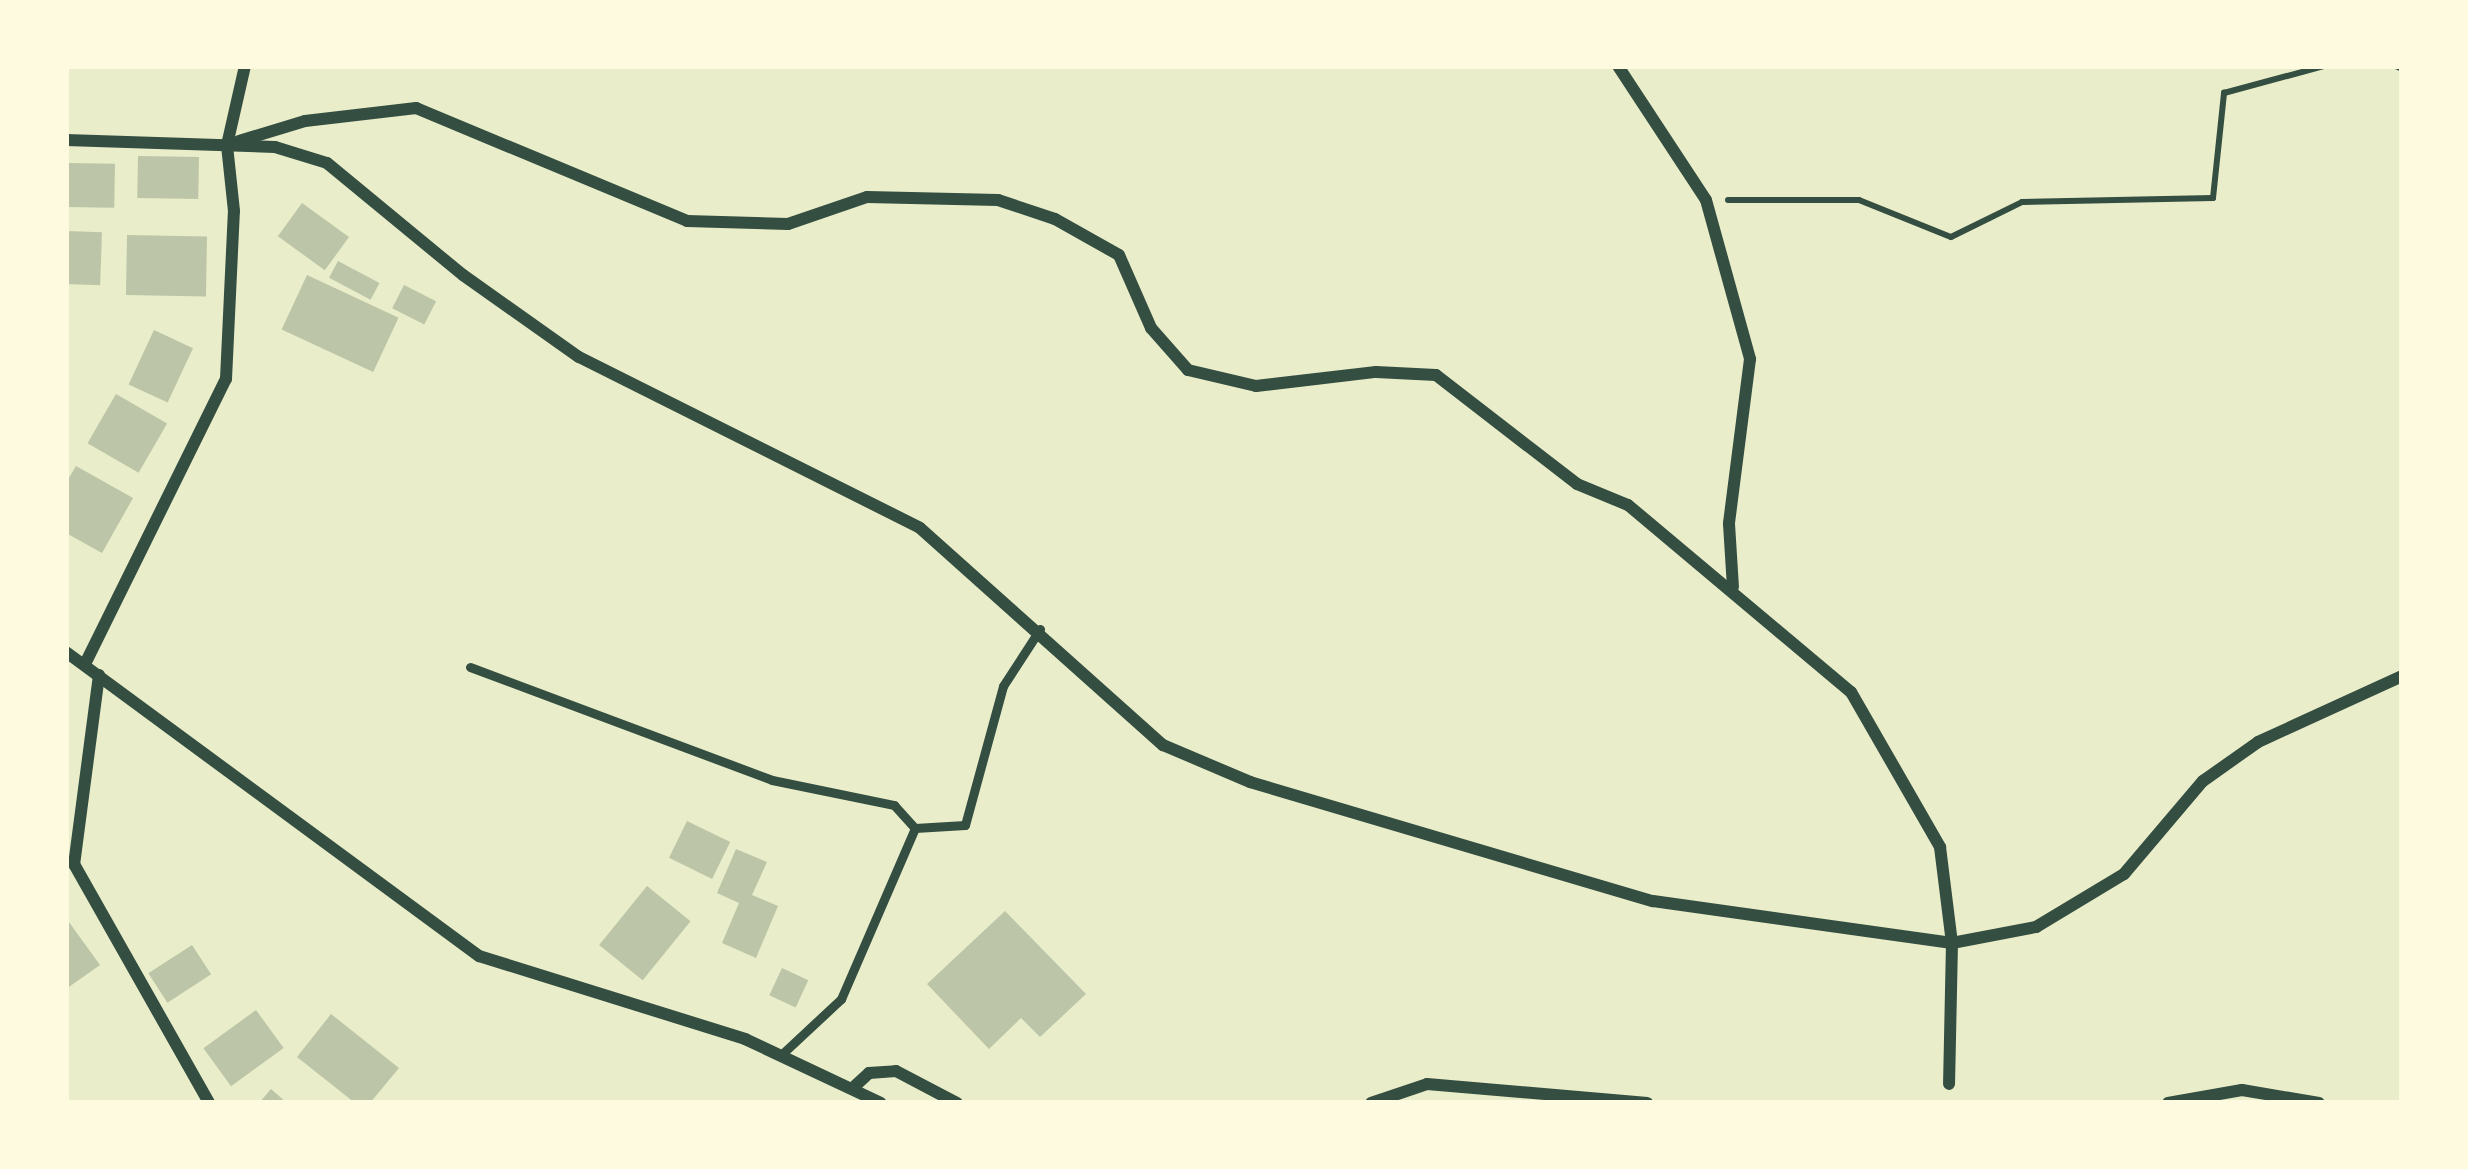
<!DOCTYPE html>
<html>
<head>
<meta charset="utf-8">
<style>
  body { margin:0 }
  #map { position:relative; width:2468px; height:1169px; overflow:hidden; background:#e9edc9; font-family:Manrope,sans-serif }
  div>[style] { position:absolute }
  .building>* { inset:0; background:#bcc5a7; transform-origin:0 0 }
  .path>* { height:6px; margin:-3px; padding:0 3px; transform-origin:3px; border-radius:3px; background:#344e41 }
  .service>* { height:9px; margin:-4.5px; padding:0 4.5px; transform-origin:4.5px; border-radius:4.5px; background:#344e41 }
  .minor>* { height:12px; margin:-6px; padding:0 6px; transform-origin:6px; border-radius:6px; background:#344e41 }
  span { translate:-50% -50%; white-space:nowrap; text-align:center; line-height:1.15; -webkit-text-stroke:12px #fefae0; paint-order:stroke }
  .frame { position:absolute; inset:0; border:69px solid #fefae0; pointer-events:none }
</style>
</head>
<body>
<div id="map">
  <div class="building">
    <i style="left:138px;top:156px;width:61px;height:42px;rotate:1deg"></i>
    <i style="left:66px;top:163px;width:49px;height:44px;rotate:1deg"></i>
    <i style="left:302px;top:203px;width:58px;height:41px;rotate:36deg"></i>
    <i style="left:66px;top:231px;width:36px;height:53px;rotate:2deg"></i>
    <i style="left:127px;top:235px;width:80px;height:60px;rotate:1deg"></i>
    <i style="left:338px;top:261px;width:47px;height:19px;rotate:28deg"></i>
    <i style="left:307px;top:275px;width:101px;height:60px;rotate:25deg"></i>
    <i style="left:404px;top:285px;width:36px;height:26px;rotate:27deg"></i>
    <i style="left:154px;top:330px;width:43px;height:60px;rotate:25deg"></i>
    <i style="left:116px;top:394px;width:59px;height:57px;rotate:30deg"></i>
    <i style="clip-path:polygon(76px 466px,133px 498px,102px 553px,66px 533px,66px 483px)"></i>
    <i style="left:687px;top:821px;width:48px;height:41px;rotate:26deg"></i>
    <i style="clip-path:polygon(736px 849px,767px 862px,752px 895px,778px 906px,756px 958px,722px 943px,739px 903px,717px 893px)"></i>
    <i style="left:647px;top:886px;width:56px;height:76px;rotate:39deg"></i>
    <i style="clip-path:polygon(1005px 911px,1086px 994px,1040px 1037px,1021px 1018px,989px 1049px,927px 984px)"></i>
    <i style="clip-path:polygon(66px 918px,100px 965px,66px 989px)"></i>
    <i style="left:192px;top:945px;width:35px;height:52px;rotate:57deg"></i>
    <i style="left:782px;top:968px;width:29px;height:30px;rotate:25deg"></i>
    <i style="left:256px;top:1010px;width:47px;height:65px;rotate:54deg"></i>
    <i style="clip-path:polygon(331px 1014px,399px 1068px,370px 1103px,355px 1103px,297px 1057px)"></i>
    <i style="clip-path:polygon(271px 1089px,287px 1103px,259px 1103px)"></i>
  </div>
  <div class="path">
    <i style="left:2396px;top:66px;width:7px;rotate:27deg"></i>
    <i style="left:1728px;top:200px;width:131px"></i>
    <i style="left:1859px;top:200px;width:99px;rotate:21.9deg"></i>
    <i style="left:1951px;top:237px;width:79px;rotate:-26.2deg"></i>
    <i style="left:2022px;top:202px;width:191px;rotate:-1.2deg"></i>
    <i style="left:2213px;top:198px;width:106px;rotate:-84deg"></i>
    <i style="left:2224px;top:93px;width:104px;rotate:-15.1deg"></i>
  </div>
  <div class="service">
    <i style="left:470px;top:667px;width:322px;rotate:20.5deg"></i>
    <i style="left:772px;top:780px;width:125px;rotate:11.6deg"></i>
    <i style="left:894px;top:805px;width:31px;rotate:48deg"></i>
    <i style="left:782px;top:1054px;width:81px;rotate:-43deg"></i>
    <i style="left:841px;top:999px;width:186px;rotate:-66.6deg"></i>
    <i style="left:915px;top:828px;width:50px;rotate:-3.4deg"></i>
    <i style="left:965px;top:825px;width:144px;rotate:-74.7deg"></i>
    <i style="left:1003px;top:686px;width:68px;rotate:-57deg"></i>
  </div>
  <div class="minor">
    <i style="left:1618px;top:66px;width:160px;rotate:56.7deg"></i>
    <i style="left:1706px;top:200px;width:165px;rotate:74.5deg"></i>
    <i style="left:1750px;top:359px;width:166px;rotate:97.3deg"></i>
    <i style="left:1729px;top:524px;width:63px;rotate:86.4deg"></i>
    <i style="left:66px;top:140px;width:209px;rotate:1.9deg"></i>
    <i style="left:275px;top:147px;width:54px;rotate:17.1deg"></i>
    <i style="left:327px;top:163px;width:176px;rotate:39.5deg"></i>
    <i style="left:463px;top:275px;width:142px;rotate:35.3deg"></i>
    <i style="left:579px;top:357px;width:381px;rotate:26.6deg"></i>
    <i style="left:920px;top:528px;width:326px;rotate:41.8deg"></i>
    <i style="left:1163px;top:745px;width:95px;rotate:23deg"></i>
    <i style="left:1250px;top:782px;width:420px;rotate:16.5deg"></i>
    <i style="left:1653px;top:901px;width:302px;rotate:8deg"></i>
    <i style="left:1952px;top:943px;width:86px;rotate:-10.8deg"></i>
    <i style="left:2036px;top:927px;width:103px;rotate:-31.1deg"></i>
    <i style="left:2124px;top:874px;width:122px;rotate:-49.7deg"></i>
    <i style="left:2203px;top:781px;width:67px;rotate:-35.3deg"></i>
    <i style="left:2258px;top:742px;width:158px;rotate:-24.6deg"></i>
    <i style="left:239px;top:141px;width:69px;rotate:-16.9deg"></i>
    <i style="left:305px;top:121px;width:112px;rotate:-6.7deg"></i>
    <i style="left:416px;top:108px;width:294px;rotate:22.6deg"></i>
    <i style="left:687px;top:221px;width:101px;rotate:1.7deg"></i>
    <i style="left:788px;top:224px;width:83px;rotate:-18.9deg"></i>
    <i style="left:867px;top:197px;width:131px;rotate:1.3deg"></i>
    <i style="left:998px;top:200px;width:60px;rotate:18.4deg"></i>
    <i style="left:1055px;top:219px;width:73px;rotate:29.4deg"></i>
    <i style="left:1119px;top:255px;width:80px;rotate:66.3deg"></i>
    <i style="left:1151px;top:328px;width:56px;rotate:48.6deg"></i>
    <i style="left:1188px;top:370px;width:70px;rotate:13.2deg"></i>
    <i style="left:1256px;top:386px;width:121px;rotate:-6.7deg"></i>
    <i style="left:1376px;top:372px;width:60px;rotate:2.9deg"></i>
    <i style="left:1436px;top:375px;width:178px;rotate:37.7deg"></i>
    <i style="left:1577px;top:484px;width:55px;rotate:22.4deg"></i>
    <i style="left:1628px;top:505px;width:291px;rotate:40deg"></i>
    <i style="left:1851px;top:692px;width:179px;rotate:60.1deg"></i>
    <i style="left:1940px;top:847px;width:97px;rotate:82.9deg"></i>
    <i style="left:1952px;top:943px;width:141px;rotate:91.2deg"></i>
    <i style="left:66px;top:652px;width:513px;rotate:36.36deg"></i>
    <i style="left:479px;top:956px;width:279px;rotate:17.3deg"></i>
    <i style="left:745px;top:1039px;width:150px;rotate:25.2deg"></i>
    <i style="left:85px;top:664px;width:318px;rotate:-63.7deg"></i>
    <i style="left:226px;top:379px;width:168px;rotate:-87.3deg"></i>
    <i style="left:234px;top:211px;width:66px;rotate:-96.1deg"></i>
    <i style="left:227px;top:145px;width:81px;rotate:-77.2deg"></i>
    <i style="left:99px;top:675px;width:191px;rotate:97.5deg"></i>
    <i style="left:74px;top:864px;width:274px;rotate:60.5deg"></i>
    <i style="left:855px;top:1086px;width:19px;rotate:-43deg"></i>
    <i style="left:869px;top:1073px;width:27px;rotate:-4deg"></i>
    <i style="left:896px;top:1071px;width:69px;rotate:27.7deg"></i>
    <i style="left:1371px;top:1103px;width:59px;rotate:-18.7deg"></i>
    <i style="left:1427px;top:1084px;width:221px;rotate:4.9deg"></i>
    <i style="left:2168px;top:1103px;width:75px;rotate:-10deg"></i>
    <i style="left:2242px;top:1090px;width:78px;rotate:9.6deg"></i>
  </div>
  <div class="frame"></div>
</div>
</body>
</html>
